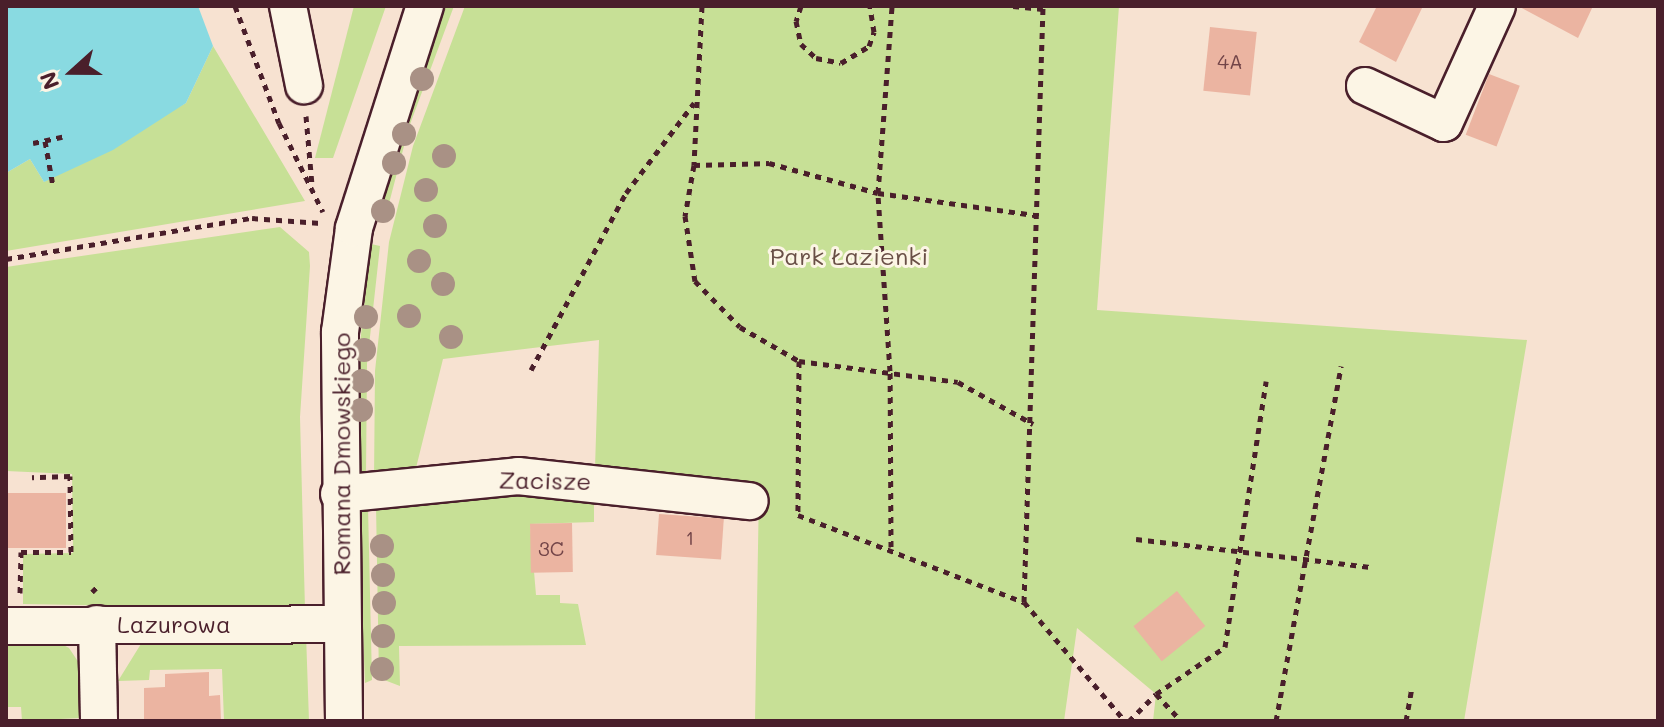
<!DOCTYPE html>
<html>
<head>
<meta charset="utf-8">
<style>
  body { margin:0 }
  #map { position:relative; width:1664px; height:727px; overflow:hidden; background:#f7e2d1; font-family:Mali,sans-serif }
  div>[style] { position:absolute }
  .green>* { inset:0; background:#c7e096 }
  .water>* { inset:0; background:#89dae1 }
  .building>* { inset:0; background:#ebb4a1; transform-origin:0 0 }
  .path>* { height:5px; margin-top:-2.5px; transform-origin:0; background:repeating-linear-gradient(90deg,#4a1f2b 0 6px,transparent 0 12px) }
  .roads { filter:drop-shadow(2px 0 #4a1f2b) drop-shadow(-2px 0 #4a1f2b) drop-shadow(0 2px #4a1f2b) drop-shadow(0 -2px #4a1f2b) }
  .minor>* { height:36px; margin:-18px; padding:0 18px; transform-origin:18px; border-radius:18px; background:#fcf5e5 }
  .trees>* { width:24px; height:24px; margin:-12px; border-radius:50%; background:#a99185 }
  span { translate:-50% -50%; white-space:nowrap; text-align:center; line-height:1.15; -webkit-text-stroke:6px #fcf5e5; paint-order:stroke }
  .number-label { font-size:20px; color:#724448 }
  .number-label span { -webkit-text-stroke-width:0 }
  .park-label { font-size:24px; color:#694f46 }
  .street-label { font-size:24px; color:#4a1f2b }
  .frame { position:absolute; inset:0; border:8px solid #4a1f2b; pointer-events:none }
  .north { position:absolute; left:32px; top:32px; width:80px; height:80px; -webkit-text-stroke:6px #fcf5e5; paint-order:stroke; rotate:249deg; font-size:22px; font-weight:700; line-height:32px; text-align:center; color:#4a1f2b }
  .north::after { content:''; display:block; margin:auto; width:28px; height:36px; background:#4a1f2b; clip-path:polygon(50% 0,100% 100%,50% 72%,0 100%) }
</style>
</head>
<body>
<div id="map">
  <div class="green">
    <i style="clip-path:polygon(354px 6px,386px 6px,333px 158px,315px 158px)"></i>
    <i style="clip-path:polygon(445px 6px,454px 6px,409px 127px,387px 211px,375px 219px)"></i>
    <i style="clip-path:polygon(465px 6px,1119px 6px,1097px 310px,1527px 340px,1464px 721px,1153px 721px,1156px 694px,1077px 628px,1064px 721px,755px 721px,759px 489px,595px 468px,599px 340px,443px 359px,414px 476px,374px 479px,375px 371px,389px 242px,413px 146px)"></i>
    <i style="clip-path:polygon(213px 46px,305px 201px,6px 251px,6px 173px,30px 159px,44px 182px,186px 103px)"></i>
    <i style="clip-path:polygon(280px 227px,309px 252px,310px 266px,300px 417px,305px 609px,23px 604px,23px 554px,73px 553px,72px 474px,6px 471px,6px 267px)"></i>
    <i style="clip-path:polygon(371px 244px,380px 246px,367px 364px,366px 474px,357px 467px,358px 362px)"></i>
    <i style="clip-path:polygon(464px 486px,594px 495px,594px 522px,530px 524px,536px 595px,560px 595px,560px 603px,578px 604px,586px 645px,399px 646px,400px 686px,379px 678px,376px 505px)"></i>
    <i style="clip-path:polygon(368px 507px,372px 680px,365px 683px,358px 513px)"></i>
    <i style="clip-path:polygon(306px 634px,309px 721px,224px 721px,222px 669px,150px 670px,149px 680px,118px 681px,144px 639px)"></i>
    <i style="clip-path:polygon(54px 640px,69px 648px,85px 672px,79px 675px,80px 718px,22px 721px,21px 707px,6px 707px,6px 643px)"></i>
  </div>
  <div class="water">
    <i style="clip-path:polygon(6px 6px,198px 6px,213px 46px,186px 103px,113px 150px,44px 182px,30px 159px,6px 173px)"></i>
  </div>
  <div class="building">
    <i style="clip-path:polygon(1377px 6px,1423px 6px,1396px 62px,1359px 42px)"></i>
    <i style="clip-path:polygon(1518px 6px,1593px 6px,1578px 38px)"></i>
    <i style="left:1210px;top:27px;width:47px;height:64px;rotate:6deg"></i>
    <i style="left:1489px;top:74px;width:33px;height:65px;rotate:21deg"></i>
    <i style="left:6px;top:493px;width:60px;height:55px"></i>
    <i style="left:659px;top:514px;width:65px;height:41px;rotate:4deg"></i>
    <i style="left:572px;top:523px;width:49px;height:42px;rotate:89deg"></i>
    <i style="left:1177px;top:591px;width:45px;height:56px;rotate:51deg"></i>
    <i style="clip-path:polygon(209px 672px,209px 696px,220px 695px,221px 721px,144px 721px,144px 688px,165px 687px,165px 674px)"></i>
  </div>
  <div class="path">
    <i style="left:235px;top:6px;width:125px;rotate:69.4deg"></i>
    <i style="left:279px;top:123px;width:99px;rotate:63.7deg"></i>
    <i style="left:702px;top:6px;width:159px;rotate:92.9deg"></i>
    <i style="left:694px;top:165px;width:52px;rotate:100deg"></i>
    <i style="left:685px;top:216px;width:66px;rotate:81.3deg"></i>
    <i style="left:695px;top:281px;width:64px;rotate:45.6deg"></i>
    <i style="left:740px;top:327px;width:68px;rotate:30deg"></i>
    <i style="left:799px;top:361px;width:154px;rotate:90.4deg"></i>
    <i style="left:798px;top:515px;width:242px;rotate:21.1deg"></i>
    <i style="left:1024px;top:602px;width:596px;rotate:-88.17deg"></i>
    <i style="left:801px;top:6px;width:16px;rotate:108deg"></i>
    <i style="left:796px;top:21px;width:24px;rotate:78deg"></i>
    <i style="left:801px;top:44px;width:21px;rotate:43deg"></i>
    <i style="left:816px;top:58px;width:25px;rotate:11deg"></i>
    <i style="left:841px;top:63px;width:33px;rotate:-31deg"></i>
    <i style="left:869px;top:46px;width:15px;rotate:-70deg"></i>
    <i style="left:874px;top:32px;width:26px;rotate:-99deg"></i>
    <i style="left:1013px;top:6px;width:30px;rotate:6deg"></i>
    <i style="left:306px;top:116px;width:69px;rotate:85deg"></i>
    <i style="left:45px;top:141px;width:46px;rotate:79.9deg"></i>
    <i style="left:33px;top:143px;width:30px;rotate:-12deg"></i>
    <i style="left:694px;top:165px;width:75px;rotate:-1.5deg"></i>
    <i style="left:769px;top:163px;width:113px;rotate:15.4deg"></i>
    <i style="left:878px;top:193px;width:165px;rotate:8deg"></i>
    <i style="left:6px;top:259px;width:249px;rotate:-9.5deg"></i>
    <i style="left:252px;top:218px;width:69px;rotate:4.1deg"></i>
    <i style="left:799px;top:361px;width:160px;rotate:7.5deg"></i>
    <i style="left:958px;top:382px;width:86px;rotate:29.2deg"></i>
    <i style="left:531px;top:370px;width:201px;rotate:-61.8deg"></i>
    <i style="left:626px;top:193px;width:113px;rotate:-52.9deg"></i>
    <i style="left:1136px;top:539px;width:236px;rotate:6.8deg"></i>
    <i style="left:891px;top:547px;width:176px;rotate:-90.3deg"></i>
    <i style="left:890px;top:371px;width:178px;rotate:-93.9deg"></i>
    <i style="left:878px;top:193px;width:188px;rotate:-85.7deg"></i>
    <i style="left:92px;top:592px;width:11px;rotate:-45deg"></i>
    <i style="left:20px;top:593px;width:41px;rotate:-88.6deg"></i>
    <i style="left:21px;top:552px;width:50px"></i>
    <i style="left:71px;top:552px;width:76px;rotate:-90.8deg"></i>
    <i style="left:70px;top:476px;width:38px;rotate:178deg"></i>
    <i style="left:1024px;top:602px;width:156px;rotate:49.7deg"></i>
    <i style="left:1156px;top:694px;width:83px;rotate:-34.3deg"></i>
    <i style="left:1225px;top:647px;width:269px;rotate:-81.2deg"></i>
    <i style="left:1129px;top:721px;width:38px;rotate:-45deg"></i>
    <i style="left:1156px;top:694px;width:37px;rotate:47deg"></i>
    <i style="left:1276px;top:721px;width:361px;rotate:-79.6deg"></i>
    <i style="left:1406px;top:721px;width:34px;rotate:-80deg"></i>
  </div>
  <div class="roads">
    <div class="minor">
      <i style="left:288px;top:6px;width:81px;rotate:78.6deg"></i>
      <i style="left:1365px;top:86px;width:87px;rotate:25.1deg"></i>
      <i style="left:1444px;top:123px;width:128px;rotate:-65.6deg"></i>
      <i style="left:339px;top:494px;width:180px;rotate:-5.7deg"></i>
      <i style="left:518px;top:476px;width:233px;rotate:6.2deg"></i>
      <i style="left:97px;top:624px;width:97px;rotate:88.8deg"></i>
      <i style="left:6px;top:626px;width:336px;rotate:-0.3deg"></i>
      <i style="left:344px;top:721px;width:389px;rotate:-90.6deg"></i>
      <i style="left:340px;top:332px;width:105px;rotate:-82.3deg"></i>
      <i style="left:354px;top:228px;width:233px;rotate:-72.3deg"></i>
    </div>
  </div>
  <div class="trees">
    <i style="left:422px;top:79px"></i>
    <i style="left:404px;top:134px"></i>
    <i style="left:444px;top:156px"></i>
    <i style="left:394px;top:163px"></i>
    <i style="left:426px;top:190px"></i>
    <i style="left:383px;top:211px"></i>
    <i style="left:435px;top:226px"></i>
    <i style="left:419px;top:261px"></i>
    <i style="left:443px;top:284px"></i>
    <i style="left:409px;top:316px"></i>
    <i style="left:366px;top:317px"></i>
    <i style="left:451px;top:337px"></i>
    <i style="left:364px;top:350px"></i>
    <i style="left:362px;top:381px"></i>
    <i style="left:361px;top:410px"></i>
    <i style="left:382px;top:546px"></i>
    <i style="left:383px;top:575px"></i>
    <i style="left:384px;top:603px"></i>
    <i style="left:383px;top:636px"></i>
    <i style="left:382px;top:669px"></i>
  </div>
  <div class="number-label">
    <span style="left:1230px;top:61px">4A</span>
    <span style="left:690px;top:537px">1</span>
    <span style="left:551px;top:548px">3C</span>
  </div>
  <div class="park-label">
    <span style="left:849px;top:256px">Park Łazienki</span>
  </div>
  <div class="street-label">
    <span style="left:341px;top:454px;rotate:-90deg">Romana Dmowskiego</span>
    <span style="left:545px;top:480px;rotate:1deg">Zacisze</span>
    <span style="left:174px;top:624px">Lazurowa</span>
  </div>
  <div class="frame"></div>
  <div class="north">N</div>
</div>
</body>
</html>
